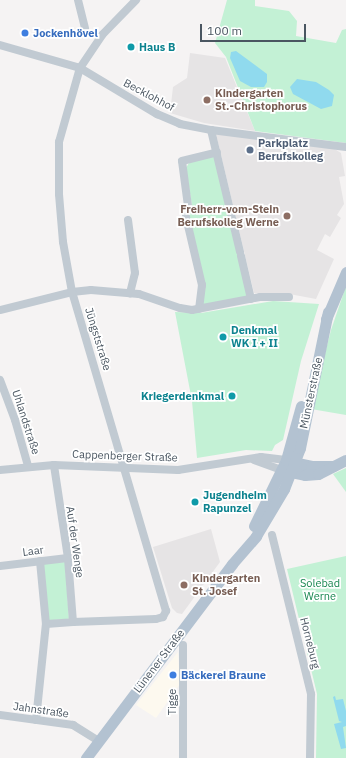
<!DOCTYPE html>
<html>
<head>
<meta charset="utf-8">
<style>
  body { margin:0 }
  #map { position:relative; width:346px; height:758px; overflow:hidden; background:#f5f3f3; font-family:"IBM Plex Sans",sans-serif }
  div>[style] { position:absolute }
  .commercial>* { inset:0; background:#fdf9ef }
  .education>* { inset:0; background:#e6e4e5 }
  .green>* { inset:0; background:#c3f1d5; transform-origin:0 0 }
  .water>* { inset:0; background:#90daee }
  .minor>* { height:8px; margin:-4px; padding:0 4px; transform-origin:4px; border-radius:4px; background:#c1cad2 }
  .major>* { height:11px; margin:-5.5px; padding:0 5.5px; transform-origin:5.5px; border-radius:5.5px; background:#b3c2d1 }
  .dots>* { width:11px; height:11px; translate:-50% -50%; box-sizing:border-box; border:2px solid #fff; border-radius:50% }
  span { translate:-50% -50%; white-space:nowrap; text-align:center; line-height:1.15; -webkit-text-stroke:3.5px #fff; paint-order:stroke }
  .shop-label { font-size:11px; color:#366cbe; font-weight:700 }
  .left { translate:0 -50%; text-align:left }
  .culture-label { font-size:11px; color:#0d838f; font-weight:700 }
  .right { translate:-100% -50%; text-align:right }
  .education-label { font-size:11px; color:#785e54; font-weight:700 }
  .street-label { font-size:11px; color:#4a5661 }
  .service-label { font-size:11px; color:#4e5e75; font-weight:700 }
  .park-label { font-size:11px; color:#17864f }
  .scale { position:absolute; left:200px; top:24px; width:106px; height:18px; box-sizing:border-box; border:2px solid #4a5661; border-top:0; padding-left:5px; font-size:12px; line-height:14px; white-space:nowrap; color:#4a5661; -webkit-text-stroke:3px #fff; paint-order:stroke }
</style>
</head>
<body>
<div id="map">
  <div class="commercial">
    <i style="clip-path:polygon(178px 652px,180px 684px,156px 718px,136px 705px)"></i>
  </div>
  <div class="education">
    <i style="clip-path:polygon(190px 53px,225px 58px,255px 131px,204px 123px,170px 113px,173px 87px,187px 78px)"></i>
    <i style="clip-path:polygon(216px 134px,333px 148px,341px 153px,345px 176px,339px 177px,344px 204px,337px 215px,341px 218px,330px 237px,325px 234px,317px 250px,334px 259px,316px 299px,284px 293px,254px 293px)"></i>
    <i style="clip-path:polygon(211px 529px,220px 562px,182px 614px,177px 613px,172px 608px,153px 547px)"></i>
  </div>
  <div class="green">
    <i style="clip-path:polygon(227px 0,255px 0,255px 6px,289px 11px,297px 21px,296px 36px,336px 43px,342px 30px,346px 29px,346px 143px,255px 131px,226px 57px,215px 43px)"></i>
    <i style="clip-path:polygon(217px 152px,251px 299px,202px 306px,204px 285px,188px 213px,193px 212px,186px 168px,190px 161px)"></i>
    <i style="clip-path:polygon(346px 286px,346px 415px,311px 409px,331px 330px)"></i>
    <i style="clip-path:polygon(273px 301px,319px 304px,301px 361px,283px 440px,275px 445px,272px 451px,246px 450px,197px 458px,192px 401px,175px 312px,201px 313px)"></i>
    <i style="clip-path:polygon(346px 468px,346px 492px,333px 474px)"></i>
    <i style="clip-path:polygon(346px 556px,346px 758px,316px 758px,317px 694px,287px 569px)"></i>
    <i style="left:65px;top:562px;width:57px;height:22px;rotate:86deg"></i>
  </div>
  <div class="water">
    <i style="clip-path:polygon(236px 51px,267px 74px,267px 82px,264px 87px,251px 87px,240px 81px,230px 58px,231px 52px)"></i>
    <i style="clip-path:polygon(297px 79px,316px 82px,329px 90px,334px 95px,332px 106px,321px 109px,293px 94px,290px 87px)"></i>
    <i style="clip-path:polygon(335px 696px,336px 700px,343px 699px,346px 711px,346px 726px,343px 727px,346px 748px,341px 749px,334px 724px,342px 722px,339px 721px,333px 697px)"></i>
  </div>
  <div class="minor">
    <i style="left:78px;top:0;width:29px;rotate:76deg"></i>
    <i style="left:0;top:45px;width:83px;rotate:16deg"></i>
    <i style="left:80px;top:68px;width:90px;rotate:30.9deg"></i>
    <i style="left:157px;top:114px;width:25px;rotate:23deg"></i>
    <i style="left:180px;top:124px;width:32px;rotate:11deg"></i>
    <i style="left:211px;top:130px;width:136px;rotate:7.2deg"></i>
    <i style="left:211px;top:130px;width:125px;rotate:76.6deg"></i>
    <i style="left:188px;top:206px;width:45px;rotate:-97.6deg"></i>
    <i style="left:182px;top:161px;width:36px;rotate:-14deg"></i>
    <i style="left:186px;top:217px;width:70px;rotate:76.8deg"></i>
    <i style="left:202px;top:285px;width:24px;rotate:97deg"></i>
    <i style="left:128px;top:220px;width:53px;rotate:82.5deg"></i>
    <i style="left:135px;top:273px;width:21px;rotate:104deg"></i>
    <i style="left:241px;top:256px;width:44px;rotate:76.9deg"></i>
    <i style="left:0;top:310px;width:74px;rotate:-14deg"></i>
    <i style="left:72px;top:292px;width:19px;rotate:-6deg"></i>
    <i style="left:91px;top:290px;width:48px;rotate:4.8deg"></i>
    <i style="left:139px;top:294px;width:43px;rotate:18.9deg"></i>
    <i style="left:180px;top:308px;width:12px;rotate:9deg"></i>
    <i style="left:192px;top:310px;width:69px;rotate:-10.8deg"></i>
    <i style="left:260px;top:297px;width:29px"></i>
    <i style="left:0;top:380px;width:43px;rotate:69.4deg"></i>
    <i style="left:15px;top:420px;width:48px;rotate:74.2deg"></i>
    <i style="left:254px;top:460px;width:30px;rotate:20deg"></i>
    <i style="left:0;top:470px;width:54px;rotate:-5.3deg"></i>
    <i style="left:54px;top:465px;width:124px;rotate:2.3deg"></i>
    <i style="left:178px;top:470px;width:84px;rotate:-8.9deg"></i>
    <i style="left:261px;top:457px;width:25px;rotate:7deg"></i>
    <i style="left:272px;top:535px;width:164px;rotate:76.2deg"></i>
    <i style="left:311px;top:694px;width:64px;rotate:90.9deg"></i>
    <i style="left:40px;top:561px;width:63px;rotate:84.6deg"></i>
    <i style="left:46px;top:624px;width:27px;rotate:-4deg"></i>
    <i style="left:73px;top:622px;width:64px;rotate:-94.5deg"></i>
    <i style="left:68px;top:558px;width:94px;rotate:-98.6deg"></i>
    <i style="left:0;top:566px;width:68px;rotate:-6.7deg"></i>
    <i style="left:73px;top:622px;width:83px;rotate:-2.1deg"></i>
    <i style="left:156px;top:619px;width:7px;rotate:-16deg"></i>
    <i style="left:163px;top:617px;width:7px;rotate:-63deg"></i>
    <i style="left:166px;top:611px;width:333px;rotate:-106.4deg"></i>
    <i style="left:72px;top:292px;width:51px;rotate:-100.2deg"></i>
    <i style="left:63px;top:242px;width:48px;rotate:-94.8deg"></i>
    <i style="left:59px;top:194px;width:52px;rotate:-90deg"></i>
    <i style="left:59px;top:142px;width:77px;rotate:-74.2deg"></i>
    <i style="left:80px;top:68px;width:40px;rotate:-56deg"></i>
    <i style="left:102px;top:35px;width:49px;rotate:-45.8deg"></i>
    <i style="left:0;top:715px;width:74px;rotate:7.8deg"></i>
    <i style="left:73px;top:725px;width:31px;rotate:32deg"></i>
    <i style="left:36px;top:720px;width:97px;rotate:-84.1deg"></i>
    <i style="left:183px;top:758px;width:113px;rotate:-90deg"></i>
  </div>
  <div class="major">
    <i style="left:326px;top:319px;width:51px;rotate:-66.9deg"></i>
    <i style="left:288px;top:461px;width:24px;rotate:12deg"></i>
    <i style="left:311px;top:466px;width:22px"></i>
    <i style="left:286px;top:471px;width:19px;rotate:12deg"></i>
    <i style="left:305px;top:475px;width:13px;rotate:-4deg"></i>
    <i style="left:318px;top:474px;width:31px;rotate:-27deg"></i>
    <i style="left:254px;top:526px;width:73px;rotate:-64.1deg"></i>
    <i style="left:286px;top:460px;width:56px;rotate:-74.5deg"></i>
    <i style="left:86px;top:758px;width:243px;rotate:-53deg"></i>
    <i style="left:232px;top:564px;width:37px;rotate:-49deg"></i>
    <i style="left:256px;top:536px;width:55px;rotate:-59.2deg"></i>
    <i style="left:284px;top:489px;width:44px;rotate:-68.7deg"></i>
    <i style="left:300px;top:448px;width:139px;rotate:-78.4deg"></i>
  </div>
  <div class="dots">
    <i style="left:25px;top:33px;background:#3f7fe0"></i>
    <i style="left:131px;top:47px;background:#0f9aa8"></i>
    <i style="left:207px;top:100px;background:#8d6e63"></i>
    <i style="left:250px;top:150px;background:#5c6f8a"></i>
    <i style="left:287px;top:216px;background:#8d6e63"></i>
    <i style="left:223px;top:337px;background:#0f9aa8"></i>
    <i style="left:232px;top:396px;background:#0f9aa8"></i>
    <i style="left:195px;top:502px;background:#0f9aa8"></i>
    <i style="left:184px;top:585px;background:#8d6e63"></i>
    <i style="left:173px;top:675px;background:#3f7fe0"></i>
  </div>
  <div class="shop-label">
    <span class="left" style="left:33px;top:33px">Jockenhövel</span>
    <span class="left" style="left:181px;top:675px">Bäckerei Braune</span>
  </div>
  <div class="culture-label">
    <span class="left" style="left:139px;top:47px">Haus B</span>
    <span class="left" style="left:231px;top:337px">Denkmal<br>WK I + II</span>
    <span class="right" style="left:224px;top:396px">Kriegerdenkmal</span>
    <span class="left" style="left:203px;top:502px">Jugendheim<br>Rapunzel</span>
  </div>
  <div class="education-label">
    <span class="left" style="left:215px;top:100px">Kindergarten<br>St.-Christophorus</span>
    <span class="right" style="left:279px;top:216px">Freiherr-vom-Stein<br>Berufskolleg Werne</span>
    <span class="left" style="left:192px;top:585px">Kindergarten<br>St. Josef</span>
  </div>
  <div class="street-label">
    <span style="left:149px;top:95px;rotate:28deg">Becklohhof</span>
    <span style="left:98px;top:339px;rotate:73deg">Jüngststraße</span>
    <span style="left:311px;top:393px;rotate:-78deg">Münsterstraße</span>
    <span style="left:26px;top:422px;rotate:72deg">Uhlandstraße</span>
    <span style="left:125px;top:456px;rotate:2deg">Cappenberger Straße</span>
    <span style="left:75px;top:542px;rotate:82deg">Auf der Wenge</span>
    <span style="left:33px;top:551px;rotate:-7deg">Laar</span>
    <span style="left:310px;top:643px;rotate:76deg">Horneburg</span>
    <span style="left:159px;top:661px;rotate:-53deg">Lünener Straße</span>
    <span style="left:172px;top:702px;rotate:-90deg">Tigge</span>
    <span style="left:41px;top:710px;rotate:8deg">Jahnstraße</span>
  </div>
  <div class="service-label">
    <span class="left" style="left:258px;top:150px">Parkplatz<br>Berufskolleg</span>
  </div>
  <div class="park-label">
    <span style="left:320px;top:590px">Solebad<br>Werne</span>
  </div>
  <div class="scale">100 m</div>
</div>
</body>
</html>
